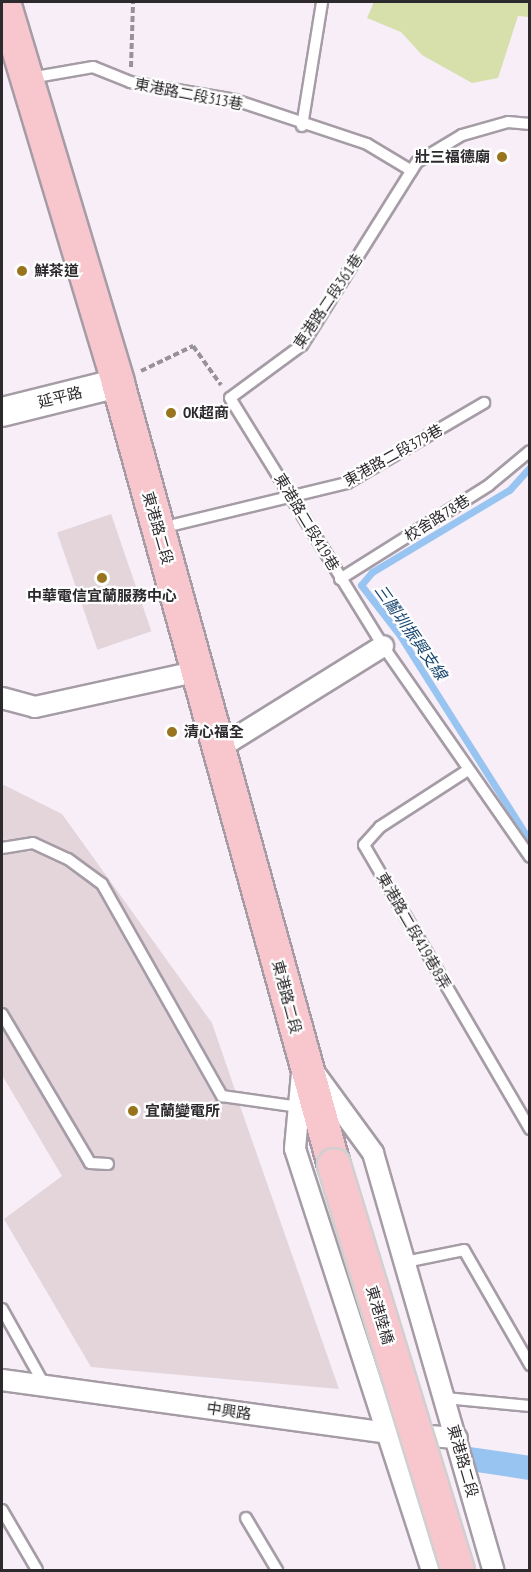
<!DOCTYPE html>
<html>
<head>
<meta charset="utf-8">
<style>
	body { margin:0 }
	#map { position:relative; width:531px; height:1572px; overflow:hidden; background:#f7eef8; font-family:"PT Sans Narrow","Noto Sans TC",sans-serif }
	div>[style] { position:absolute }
	.green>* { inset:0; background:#d7dfaa }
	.stream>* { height:7px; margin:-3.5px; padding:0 3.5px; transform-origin:3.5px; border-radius:3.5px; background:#98c4f1 }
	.canal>* { height:24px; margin:-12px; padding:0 12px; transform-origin:12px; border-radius:12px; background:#98c4f1 }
	.building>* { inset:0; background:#e3d5da; transform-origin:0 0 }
	.path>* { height:4px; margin-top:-2px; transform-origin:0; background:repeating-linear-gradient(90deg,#979198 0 6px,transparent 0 9px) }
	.roads { filter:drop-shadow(2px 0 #a59ca6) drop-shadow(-2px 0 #a59ca6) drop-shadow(0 2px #a59ca6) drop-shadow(0 -2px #a59ca6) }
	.lane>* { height:10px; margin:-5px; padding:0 5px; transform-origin:5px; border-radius:5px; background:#fff }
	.street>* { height:20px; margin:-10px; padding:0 10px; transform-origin:10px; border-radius:10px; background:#fff }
	.secondary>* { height:28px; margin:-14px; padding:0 14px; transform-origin:14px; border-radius:14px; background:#fff }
	.primary>* { height:32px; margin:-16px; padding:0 16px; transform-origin:16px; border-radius:16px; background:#f8c6cd }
	.bridges { filter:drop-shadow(2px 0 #d1d0d1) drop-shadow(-2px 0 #d1d0d1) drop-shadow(0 2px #d1d0d1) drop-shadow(0 -2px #d1d0d1) }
	.primary-bridge>* { height:32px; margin:-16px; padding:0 16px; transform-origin:16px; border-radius:16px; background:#f8c6cd }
	.dots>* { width:16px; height:16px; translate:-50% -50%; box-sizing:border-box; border:3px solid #fefefe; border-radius:50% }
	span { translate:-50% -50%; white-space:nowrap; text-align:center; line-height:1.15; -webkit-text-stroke:4.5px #fefefe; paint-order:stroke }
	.street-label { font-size:15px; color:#2d2a2d }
	.poi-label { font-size:15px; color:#2d2a2d; font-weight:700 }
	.right { translate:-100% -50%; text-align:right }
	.left { translate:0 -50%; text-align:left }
	.water-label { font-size:16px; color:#16456f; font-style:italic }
	.frame { position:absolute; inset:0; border:3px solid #2d2a2d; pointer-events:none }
</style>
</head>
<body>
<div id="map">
	<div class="green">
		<div style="clip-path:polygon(374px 2px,529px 2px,529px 17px,518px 16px,498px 78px,472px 83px,422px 55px,401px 32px,367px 18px)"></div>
	</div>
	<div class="stream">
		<div style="left:530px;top:467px;width:31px;rotate:132deg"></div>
		<div style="left:509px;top:490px;width:160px;rotate:149.1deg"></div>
		<div style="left:372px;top:572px;width:17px;rotate:130deg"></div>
		<div style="left:361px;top:585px;width:62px;rotate:52.2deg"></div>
		<div style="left:399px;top:634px;width:245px;rotate:57.7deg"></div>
	</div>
	<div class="canal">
		<div style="left:470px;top:1459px;width:61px;rotate:8.5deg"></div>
	</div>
	<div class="building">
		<div style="left:111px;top:514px;width:124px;height:57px;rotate:71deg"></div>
		<div style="clip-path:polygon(2px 784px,62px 814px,212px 1023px,235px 1090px,227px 1089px,107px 878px,72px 853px,36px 836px,2px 840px)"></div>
		<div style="clip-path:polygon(32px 851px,64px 866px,96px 889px,215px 1100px,240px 1106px,339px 1389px,91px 1367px,4px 1219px,62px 1176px,2px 1075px,2px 1028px,84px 1167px,108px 1171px,115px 1165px,112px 1157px,94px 1156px,8px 1010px,2px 1007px,2px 855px)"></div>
	</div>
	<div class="path">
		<div style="left:131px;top:67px;width:65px;rotate:-88.2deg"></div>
		<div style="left:141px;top:371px;width:58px;rotate:-25.7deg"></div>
		<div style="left:193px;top:346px;width:48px;rotate:54.3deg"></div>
	</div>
	<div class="roads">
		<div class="lane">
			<div style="left:30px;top:78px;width:64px;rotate:-9.9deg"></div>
			<div style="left:93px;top:67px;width:40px;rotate:22deg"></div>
			<div style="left:130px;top:82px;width:107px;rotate:9.7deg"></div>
			<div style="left:235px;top:100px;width:139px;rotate:18.4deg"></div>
			<div style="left:367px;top:144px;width:52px;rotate:31deg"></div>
			<div style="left:530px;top:124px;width:22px;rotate:-175deg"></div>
			<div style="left:508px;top:122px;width:48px;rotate:164.2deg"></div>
			<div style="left:462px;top:135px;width:52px;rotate:149deg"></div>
			<div style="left:417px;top:162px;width:216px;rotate:122.1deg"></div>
			<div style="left:302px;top:345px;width:89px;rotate:143.6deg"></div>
			<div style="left:230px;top:398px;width:291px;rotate:58.3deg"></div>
			<div style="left:383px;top:646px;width:257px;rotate:55.1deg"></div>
			<div style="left:302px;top:126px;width:126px;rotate:-80.8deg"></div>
			<div style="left:161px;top:528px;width:191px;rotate:-13.6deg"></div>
			<div style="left:347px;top:483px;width:159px;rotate:-30.3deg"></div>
			<div style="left:340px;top:579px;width:176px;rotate:-32.2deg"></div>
			<div style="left:489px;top:485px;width:53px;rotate:-39.7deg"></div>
			<div style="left:468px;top:770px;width:105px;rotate:147.1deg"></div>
			<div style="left:380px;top:827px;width:24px;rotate:132deg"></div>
			<div style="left:364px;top:845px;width:329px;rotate:59.7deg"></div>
			<div style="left:2px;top:848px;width:31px;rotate:-9deg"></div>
			<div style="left:33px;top:843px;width:38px;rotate:25deg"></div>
			<div style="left:68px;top:859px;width:42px;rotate:36.3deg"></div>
			<div style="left:102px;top:884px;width:244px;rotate:60.5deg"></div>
			<div style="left:222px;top:1096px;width:78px;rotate:8.1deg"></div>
			<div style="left:2px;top:1014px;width:173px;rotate:59.4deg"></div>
			<div style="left:90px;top:1163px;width:18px;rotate:3deg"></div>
			<div style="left:405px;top:1262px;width:60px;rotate:-11.5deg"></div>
			<div style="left:464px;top:1250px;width:133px;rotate:60.1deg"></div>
			<div style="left:2px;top:1309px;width:88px;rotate:60.8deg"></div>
			<div style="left:445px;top:1398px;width:85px;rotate:5.4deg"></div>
			<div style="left:2px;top:1510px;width:69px;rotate:59.7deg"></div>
			<div style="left:246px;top:1518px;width:61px;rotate:59.2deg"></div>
		</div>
		<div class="street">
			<div style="left:2px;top:698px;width:34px;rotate:15deg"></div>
			<div style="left:35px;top:707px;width:168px;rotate:-12.4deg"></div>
			<div style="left:221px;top:747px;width:191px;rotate:-31.9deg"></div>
			<div style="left:302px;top:1073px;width:76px;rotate:95.3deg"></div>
			<div style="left:295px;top:1149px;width:443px;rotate:72deg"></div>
			<div style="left:316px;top:1075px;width:97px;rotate:53.8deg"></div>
			<div style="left:373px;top:1153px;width:434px;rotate:73.9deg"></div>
			<div style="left:2px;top:1380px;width:389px;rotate:7.8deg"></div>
			<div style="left:387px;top:1433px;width:70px;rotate:4.1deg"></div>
		</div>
		<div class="secondary">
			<div style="left:2px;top:412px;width:120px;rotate:-14deg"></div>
		</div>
		<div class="primary">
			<div style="left:4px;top:2px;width:398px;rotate:73.3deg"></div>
			<div style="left:118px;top:383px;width:811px;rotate:74.56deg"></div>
		</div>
	</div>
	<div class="bridges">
		<div class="primary-bridge">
			<div style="left:334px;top:1165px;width:424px;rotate:73deg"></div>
		</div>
	</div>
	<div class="dots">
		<div style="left:502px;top:157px;background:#98741e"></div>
		<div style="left:22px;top:271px;background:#98741e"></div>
		<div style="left:171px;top:413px;background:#98741e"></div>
		<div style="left:102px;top:578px;background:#98741e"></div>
		<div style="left:172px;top:732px;background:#98741e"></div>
		<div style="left:133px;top:1111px;background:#98741e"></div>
	</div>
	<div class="street-label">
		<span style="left:189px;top:94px;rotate:11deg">東港路二段313巷</span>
		<span style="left:328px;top:301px;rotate:-56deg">東港路二段361巷</span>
		<span style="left:60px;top:397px;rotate:-14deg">延平路</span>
		<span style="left:393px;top:455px;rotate:-29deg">東港路二段379巷</span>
		<span style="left:437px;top:518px;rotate:-32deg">校舍路78巷</span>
		<span style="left:307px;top:522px;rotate:59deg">東港路二段419巷</span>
		<span style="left:158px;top:528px;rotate:74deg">東港路二段</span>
		<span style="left:414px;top:931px;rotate:60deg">東港路二段419巷8弄</span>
		<span style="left:287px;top:997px;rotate:75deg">東港路二段</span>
		<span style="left:380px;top:1315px;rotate:73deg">東港陸橋</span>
		<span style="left:229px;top:1411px;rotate:8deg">中興路</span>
		<span style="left:463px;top:1461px;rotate:74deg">東港路二段</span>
	</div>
	<div class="poi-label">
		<span class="right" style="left:490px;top:157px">壯三福德廟</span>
		<span class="left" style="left:34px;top:271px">鮮茶道</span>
		<span class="left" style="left:183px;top:413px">OK超商</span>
		<span style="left:102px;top:596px">中華電信宜蘭服務中心</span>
		<span class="left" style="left:184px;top:732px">清心福全</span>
		<span class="left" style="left:145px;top:1111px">宜蘭變電所</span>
	</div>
	<div class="water-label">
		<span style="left:411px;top:632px;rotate:55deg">三鬮圳振興支線</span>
	</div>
	<div class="frame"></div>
</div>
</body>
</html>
